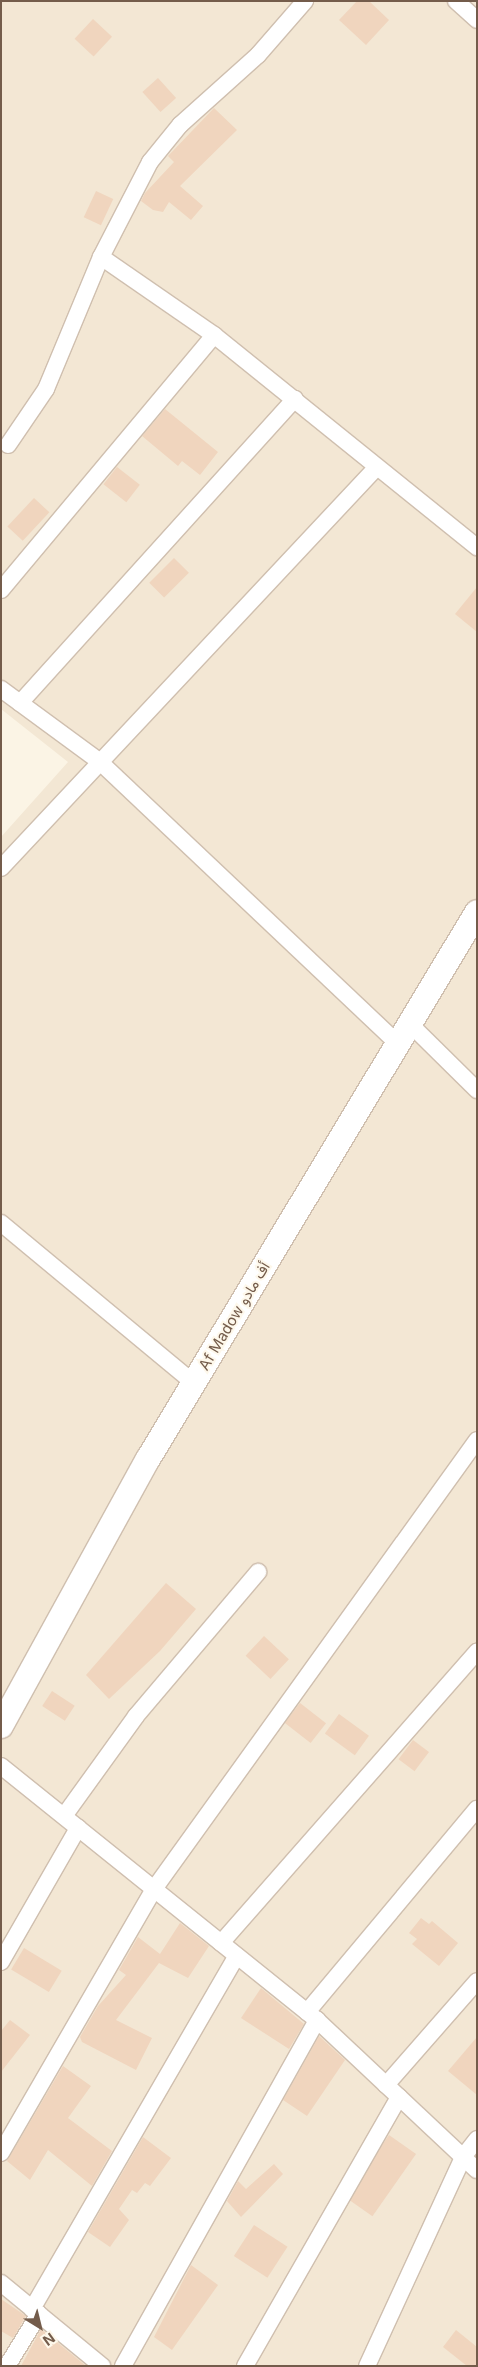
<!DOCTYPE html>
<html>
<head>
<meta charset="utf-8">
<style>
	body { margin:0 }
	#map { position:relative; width:478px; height:2367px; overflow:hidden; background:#fbf4e5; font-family:Inter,Vazirmatn,sans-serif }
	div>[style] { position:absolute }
	.residential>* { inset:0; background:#f3e7d4 }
	.building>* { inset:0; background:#f0d5be; transform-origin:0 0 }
	.roads { filter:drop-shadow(1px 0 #cfbfaf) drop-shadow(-1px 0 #cfbfaf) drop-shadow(0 1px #cfbfaf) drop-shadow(0 -1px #cfbfaf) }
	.street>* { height:16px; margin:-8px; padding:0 8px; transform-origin:8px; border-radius:8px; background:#fff }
	.secondary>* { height:24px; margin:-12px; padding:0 12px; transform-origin:12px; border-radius:12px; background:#fff }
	span { translate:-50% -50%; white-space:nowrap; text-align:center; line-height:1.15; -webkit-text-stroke:4px #fef8eb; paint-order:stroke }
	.street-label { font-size:15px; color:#745c4b }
	.frame { position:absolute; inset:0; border:2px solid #745c4b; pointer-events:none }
	.north { position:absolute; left:15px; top:2302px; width:50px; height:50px; -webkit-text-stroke:4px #fef8eb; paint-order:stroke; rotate:144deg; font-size:14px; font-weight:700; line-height:20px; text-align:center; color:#745c4b }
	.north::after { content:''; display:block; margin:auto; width:18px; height:22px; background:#745c4b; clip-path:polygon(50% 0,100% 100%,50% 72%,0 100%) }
</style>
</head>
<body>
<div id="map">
	<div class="residential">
		<div style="clip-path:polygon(1px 1px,477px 1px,477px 2366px,1px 2366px,1px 837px,68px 762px,1px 709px)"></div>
	</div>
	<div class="building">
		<div style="clip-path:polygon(357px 1px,369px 1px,389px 20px,366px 45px,339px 20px)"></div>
		<div style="left:93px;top:19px;width:26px;height:27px;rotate:43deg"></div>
		<div style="left:158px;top:78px;width:27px;height:21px;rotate:48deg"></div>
		<div style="clip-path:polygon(214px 108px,237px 130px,180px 186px,203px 206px,191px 220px,169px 202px,163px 212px,153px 210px,141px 201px,145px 193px,174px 162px,168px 156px)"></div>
		<div style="left:96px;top:191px;width:19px;height:29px;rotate:25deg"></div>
		<div style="clip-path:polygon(165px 409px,218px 452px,200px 475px,182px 461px,178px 466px,142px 436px)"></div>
		<div style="left:117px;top:467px;width:29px;height:22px;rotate:38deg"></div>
		<div style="left:34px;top:498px;width:21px;height:39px;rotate:43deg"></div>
		<div style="left:174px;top:558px;width:21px;height:35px;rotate:45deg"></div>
		<div style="clip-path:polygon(477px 587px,477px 632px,455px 614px)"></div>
		<div style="clip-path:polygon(166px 1583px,196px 1609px,160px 1651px,109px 1699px,86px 1675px)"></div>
		<div style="left:264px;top:1636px;width:34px;height:27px;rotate:43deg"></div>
		<div style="left:52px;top:1691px;width:27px;height:18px;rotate:33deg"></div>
		<div style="left:300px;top:1703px;width:33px;height:25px;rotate:38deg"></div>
		<div style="left:339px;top:1714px;width:37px;height:24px;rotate:36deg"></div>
		<div style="left:413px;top:1740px;width:20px;height:24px;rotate:37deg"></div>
		<div style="clip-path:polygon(421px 1918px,429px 1924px,432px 1921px,458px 1943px,439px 1966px,412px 1944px,417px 1939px,409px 1933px)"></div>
		<div style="clip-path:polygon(180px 1923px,209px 1946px,188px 1978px,159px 1963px,116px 2020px,152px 2038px,136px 2070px,82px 2042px,80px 2037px,98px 2006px,126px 1975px,119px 1970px,138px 1937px,160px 1954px)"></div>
		<div style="left:24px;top:1948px;width:44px;height:25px;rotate:31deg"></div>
		<div style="clip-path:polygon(261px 1988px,304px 2024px,289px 2049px,241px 2018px)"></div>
		<div style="clip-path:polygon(10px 2020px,30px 2035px,1px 2072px,1px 2031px)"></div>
		<div style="clip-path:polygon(319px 2036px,345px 2060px,307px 2116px,283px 2100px)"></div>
		<div style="clip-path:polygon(477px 2037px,477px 2095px,448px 2071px)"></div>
		<div style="clip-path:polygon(63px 2066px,91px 2086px,68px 2118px,112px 2151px,92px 2186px,48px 2150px,30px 2180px,7px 2161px)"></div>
		<div style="left:389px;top:2135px;width:33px;height:76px;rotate:35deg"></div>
		<div style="clip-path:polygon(143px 2137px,171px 2158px,150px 2186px,145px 2183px,137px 2193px,132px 2190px,119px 2209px,129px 2220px,110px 2247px,88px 2232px)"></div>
		<div style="clip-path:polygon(274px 2164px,283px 2174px,241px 2217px,227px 2201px,238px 2181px,246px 2189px)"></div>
		<div style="left:254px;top:2225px;width:40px;height:37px;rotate:33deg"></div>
		<div style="clip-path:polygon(191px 2265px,218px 2285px,172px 2350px,154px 2337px)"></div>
		<div style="clip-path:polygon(1px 2299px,26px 2316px,13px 2338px,1px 2331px)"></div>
		<div style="clip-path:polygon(41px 2329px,86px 2366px,21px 2366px)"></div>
		<div style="clip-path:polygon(456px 2330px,477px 2347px,477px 2366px,467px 2366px,443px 2347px)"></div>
	</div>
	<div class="roads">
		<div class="street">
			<div style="left:456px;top:1px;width:28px;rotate:42deg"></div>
			<div style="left:101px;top:257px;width:137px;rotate:34.6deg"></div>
			<div style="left:214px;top:335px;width:338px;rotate:38.9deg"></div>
			<div style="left:8px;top:445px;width:68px;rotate:-55.8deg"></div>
			<div style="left:46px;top:389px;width:143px;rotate:-67.4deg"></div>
			<div style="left:101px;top:257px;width:107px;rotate:-62.7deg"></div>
			<div style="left:150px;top:162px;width:48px;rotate:-51deg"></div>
			<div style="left:180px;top:125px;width:105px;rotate:-41.9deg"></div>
			<div style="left:258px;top:55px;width:72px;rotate:-49deg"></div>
			<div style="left:1px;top:590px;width:332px;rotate:-50.1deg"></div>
			<div style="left:1px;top:689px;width:122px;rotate:36.3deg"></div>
			<div style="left:99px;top:761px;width:412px;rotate:43.4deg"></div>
			<div style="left:20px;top:703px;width:410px;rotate:-47.9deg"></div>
			<div style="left:1px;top:868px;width:548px;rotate:-46.85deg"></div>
			<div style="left:410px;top:1024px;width:94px;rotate:44.6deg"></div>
			<div style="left:1px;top:1223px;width:251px;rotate:39.7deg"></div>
			<div style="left:1px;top:1766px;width:405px;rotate:38.8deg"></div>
			<div style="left:317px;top:2020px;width:219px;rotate:43.2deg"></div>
			<div style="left:64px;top:1816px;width:123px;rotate:-54.2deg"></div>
			<div style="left:136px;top:1716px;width:189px;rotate:-49.7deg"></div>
			<div style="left:221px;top:1943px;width:388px;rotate:-48.7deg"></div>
			<div style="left:1px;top:1962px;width:155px;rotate:-60.1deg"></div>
			<div style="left:307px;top:2012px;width:265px;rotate:-50.1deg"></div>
			<div style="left:386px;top:2085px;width:138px;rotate:-48.8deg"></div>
			<div style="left:1px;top:2153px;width:305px;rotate:-59.9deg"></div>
			<div style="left:154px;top:1889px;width:553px;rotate:-54.27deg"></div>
			<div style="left:1px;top:2283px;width:131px;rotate:39.4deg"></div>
			<div style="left:32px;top:2309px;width:408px;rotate:-59.9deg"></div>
			<div style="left:7px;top:2366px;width:61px;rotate:-58.4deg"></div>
			<div style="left:123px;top:2366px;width:397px;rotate:-60.7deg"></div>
			<div style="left:245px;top:2366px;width:310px;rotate:-60.2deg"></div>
			<div style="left:367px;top:2366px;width:230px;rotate:-65.3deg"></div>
			<div style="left:463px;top:2157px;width:23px;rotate:-52deg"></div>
		</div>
		<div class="secondary">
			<div style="left:1px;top:1726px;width:305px;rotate:-61.2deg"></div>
			<div style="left:148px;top:1459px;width:638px;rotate:-58.97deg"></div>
		</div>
	</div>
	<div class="street-label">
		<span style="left:234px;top:1316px;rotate:-59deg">Af Madow أف مادو</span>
	</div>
	<div class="frame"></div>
	<div class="north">N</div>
</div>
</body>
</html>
